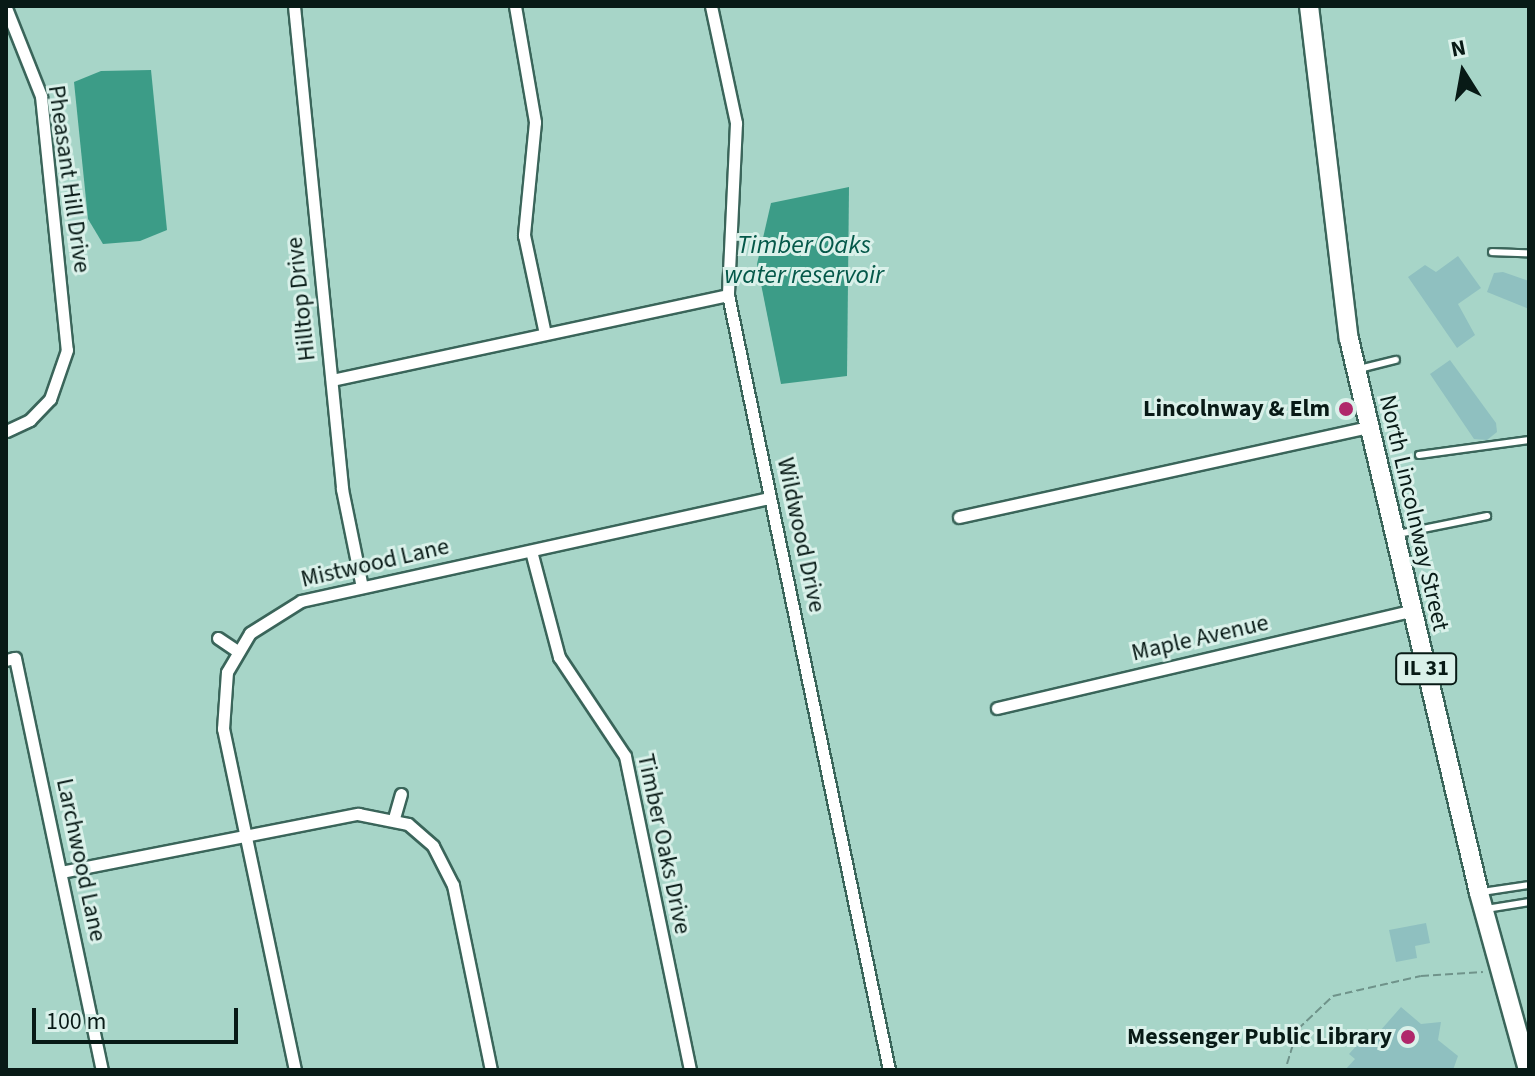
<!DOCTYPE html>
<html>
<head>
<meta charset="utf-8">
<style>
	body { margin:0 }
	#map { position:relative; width:1535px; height:1076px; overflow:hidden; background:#a7d5c8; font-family:"Source Sans 3",sans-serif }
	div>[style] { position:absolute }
	.water>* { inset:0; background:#3c9c87 }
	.building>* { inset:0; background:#8fc0c0 }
	.path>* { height:2px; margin-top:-1px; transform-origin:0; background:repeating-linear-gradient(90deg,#6f938a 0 8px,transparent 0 12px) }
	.roads { filter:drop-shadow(2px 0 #3a655a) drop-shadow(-2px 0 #3a655a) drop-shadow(0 2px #3a655a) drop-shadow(0 -2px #3a655a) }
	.lane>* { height:6px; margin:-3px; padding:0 3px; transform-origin:3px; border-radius:3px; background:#fff }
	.street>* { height:11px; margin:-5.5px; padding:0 5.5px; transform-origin:5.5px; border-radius:5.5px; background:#fff }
	.primary>* { height:18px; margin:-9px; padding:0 9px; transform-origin:9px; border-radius:9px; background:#fff }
	.dots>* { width:22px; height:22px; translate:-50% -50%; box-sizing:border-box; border:4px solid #daf1ea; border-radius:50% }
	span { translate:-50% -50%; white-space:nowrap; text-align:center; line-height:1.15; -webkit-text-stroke:6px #daf1ea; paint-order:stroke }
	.shield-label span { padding:2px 6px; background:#daf1ea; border:2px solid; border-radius:6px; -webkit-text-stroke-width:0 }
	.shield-label { font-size:22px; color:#081a16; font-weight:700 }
	.street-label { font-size:24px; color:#081a16 }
	.poi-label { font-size:24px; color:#081a16; font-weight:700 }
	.right { translate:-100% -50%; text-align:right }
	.water-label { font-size:26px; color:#045849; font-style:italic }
	.frame { position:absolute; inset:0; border:8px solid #081a16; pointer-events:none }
	.north { position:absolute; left:1423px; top:32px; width:80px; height:80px; -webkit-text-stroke:6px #daf1ea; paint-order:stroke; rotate:349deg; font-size:22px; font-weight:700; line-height:32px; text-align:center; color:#081a16 }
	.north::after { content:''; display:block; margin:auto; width:28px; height:36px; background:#081a16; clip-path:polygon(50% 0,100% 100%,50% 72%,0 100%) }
	.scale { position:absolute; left:32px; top:1008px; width:206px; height:36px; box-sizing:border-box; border:4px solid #081a16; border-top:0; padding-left:10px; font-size:24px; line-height:28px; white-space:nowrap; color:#081a16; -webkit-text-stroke:6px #daf1ea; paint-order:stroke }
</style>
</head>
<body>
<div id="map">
	<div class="water">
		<div style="clip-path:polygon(151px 70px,167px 230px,140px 241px,103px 244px,88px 219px,74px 82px,101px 71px)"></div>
		<div style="clip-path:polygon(849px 187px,847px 376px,781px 384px,757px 264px,771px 203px)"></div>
	</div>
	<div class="building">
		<div style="clip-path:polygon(1458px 256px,1481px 288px,1458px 304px,1475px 335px,1457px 348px,1408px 277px,1425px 265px,1436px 272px)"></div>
		<div style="clip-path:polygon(1503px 272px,1529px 281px,1529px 309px,1487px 292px,1494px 273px)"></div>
		<div style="clip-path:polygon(1450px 360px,1496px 423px,1497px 432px,1487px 440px,1474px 439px,1430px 374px)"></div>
		<div style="clip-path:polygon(1426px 923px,1430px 943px,1415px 946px,1417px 958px,1396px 962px,1389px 930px)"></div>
		<div style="clip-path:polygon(1401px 1007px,1421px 1024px,1441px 1022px,1438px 1040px,1458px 1056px,1453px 1070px,1345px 1070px,1355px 1059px,1349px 1054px,1367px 1034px,1373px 1039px)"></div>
	</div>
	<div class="path">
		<div style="left:1287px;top:1064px;width:37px;rotate:-73deg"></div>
		<div style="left:1298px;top:1029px;width:48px;rotate:-43.3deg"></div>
		<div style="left:1333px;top:996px;width:90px;rotate:-12.8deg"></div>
		<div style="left:1421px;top:976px;width:62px;rotate:-3.7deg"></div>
	</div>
	<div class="roads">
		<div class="lane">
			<div style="left:1492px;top:252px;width:37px;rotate:2deg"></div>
			<div style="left:1359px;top:369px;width:38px;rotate:-14deg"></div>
			<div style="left:1419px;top:455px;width:111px;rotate:-7.8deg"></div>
			<div style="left:1398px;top:534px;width:91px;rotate:-11.4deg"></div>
			<div style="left:1482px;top:892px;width:48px;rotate:-8.5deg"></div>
			<div style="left:1486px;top:909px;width:44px;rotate:-9.2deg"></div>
		</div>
		<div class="street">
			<div style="left:294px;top:6px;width:485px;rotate:84.3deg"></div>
			<div style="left:342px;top:489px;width:100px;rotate:78.5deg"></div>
			<div style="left:515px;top:6px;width:118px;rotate:80.2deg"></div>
			<div style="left:535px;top:122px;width:114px;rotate:95.6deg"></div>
			<div style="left:524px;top:235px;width:101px;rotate:78deg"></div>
			<div style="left:711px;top:6px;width:120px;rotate:77.9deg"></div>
			<div style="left:736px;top:123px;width:172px;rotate:92.7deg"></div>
			<div style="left:728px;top:295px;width:792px;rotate:78.26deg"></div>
			<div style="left:6px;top:8px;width:95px;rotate:68.3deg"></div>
			<div style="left:41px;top:96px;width:255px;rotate:84.2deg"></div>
			<div style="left:67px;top:350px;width:52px;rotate:109.1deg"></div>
			<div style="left:50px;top:399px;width:29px;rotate:134deg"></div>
			<div style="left:30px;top:420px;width:26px;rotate:155deg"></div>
			<div style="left:332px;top:380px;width:405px;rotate:-12.1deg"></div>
			<div style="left:959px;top:517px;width:419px;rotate:-12.4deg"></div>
			<div style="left:531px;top:551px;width:110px;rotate:75.2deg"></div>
			<div style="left:559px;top:657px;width:119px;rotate:56.3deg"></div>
			<div style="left:625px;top:756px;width:321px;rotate:78.3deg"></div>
			<div style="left:218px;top:638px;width:23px;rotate:34deg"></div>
			<div style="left:6px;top:660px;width:9px;rotate:-13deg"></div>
			<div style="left:15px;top:658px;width:421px;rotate:78.1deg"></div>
			<div style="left:997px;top:708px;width:426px;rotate:-13.2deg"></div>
			<div style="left:394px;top:818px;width:25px;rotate:-74deg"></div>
			<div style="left:61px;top:872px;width:303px;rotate:-11.1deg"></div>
			<div style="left:358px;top:814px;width:51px;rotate:11.3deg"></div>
			<div style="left:408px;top:824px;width:33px;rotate:41deg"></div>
			<div style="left:433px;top:846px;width:44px;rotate:62.9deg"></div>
			<div style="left:453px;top:885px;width:189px;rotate:78.4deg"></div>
			<div style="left:295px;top:1070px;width:349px;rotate:-101.9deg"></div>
			<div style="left:223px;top:729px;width:57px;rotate:-86deg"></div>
			<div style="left:227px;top:672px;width:45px;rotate:-59.5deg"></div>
			<div style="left:250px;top:633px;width:60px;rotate:-32.1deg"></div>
			<div style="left:301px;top:601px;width:480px;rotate:-12.4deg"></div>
		</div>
		<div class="primary">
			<div style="left:1309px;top:6px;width:335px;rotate:83.2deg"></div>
			<div style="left:1349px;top:339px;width:569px;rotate:76.79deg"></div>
			<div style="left:1479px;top:893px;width:184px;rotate:74.5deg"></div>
		</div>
	</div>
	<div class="dots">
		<div style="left:1346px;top:409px;background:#b0286b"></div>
		<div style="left:1408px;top:1037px;background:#b0286b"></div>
	</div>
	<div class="shield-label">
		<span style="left:1426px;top:669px">IL 31</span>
	</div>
	<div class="street-label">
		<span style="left:69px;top:179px;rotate:82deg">Pheasant Hill Drive</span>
		<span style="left:301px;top:299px;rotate:-96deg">Hilltop Drive</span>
		<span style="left:1414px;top:513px;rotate:77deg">North Lincolnway Street</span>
		<span style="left:801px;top:535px;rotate:78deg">Wildwood Drive</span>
		<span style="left:375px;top:563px;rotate:-13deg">Mistwood Lane</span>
		<span style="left:1200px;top:638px;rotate:-13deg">Maple Avenue</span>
		<span style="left:664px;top:844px;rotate:78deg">Timber Oaks Drive</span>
		<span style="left:81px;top:860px;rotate:78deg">Larchwood Lane</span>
	</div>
	<div class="poi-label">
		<span class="right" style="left:1330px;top:409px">Lincolnway &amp; Elm</span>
		<span class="right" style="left:1392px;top:1037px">Messenger Public Library</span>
	</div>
	<div class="water-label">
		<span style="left:804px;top:260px">Timber Oaks<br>water reservoir</span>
	</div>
	<div class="frame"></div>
	<div class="north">N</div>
	<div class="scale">100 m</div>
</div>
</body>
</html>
